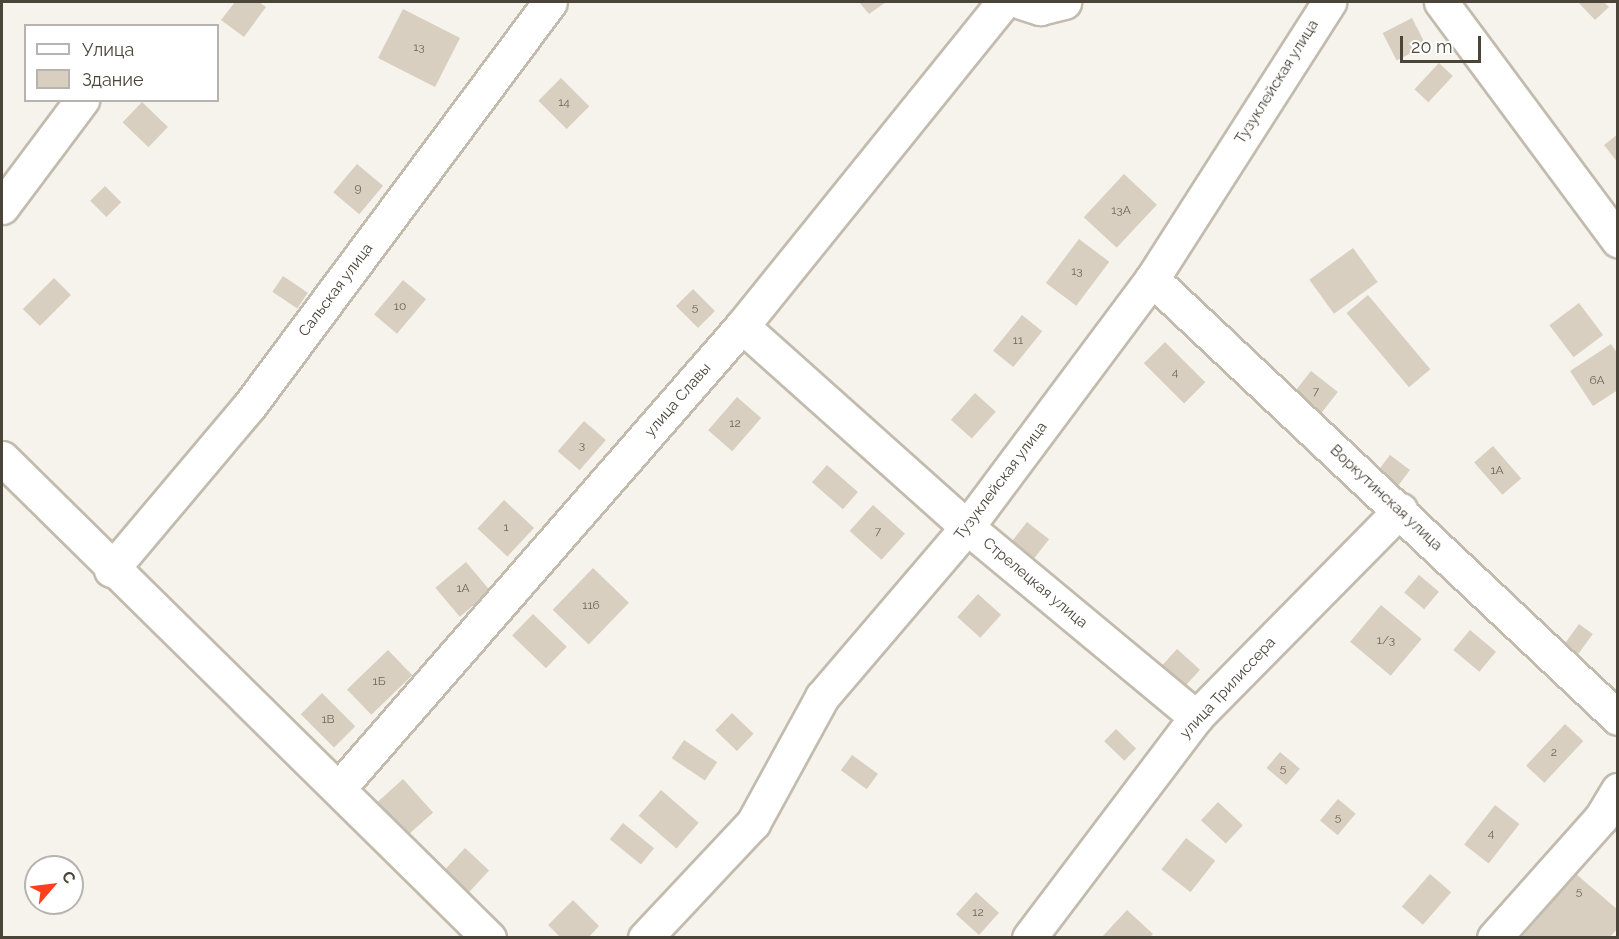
<!DOCTYPE html>
<html>
<head>
<meta charset="utf-8">
<style>
	body { margin:0 }
	#map { position:relative; width:1619px; height:939px; overflow:hidden; background:#f6f3ec; font-family:Raleway,sans-serif }
	div>[style] { position:absolute }
	.building>* { inset:0; background:#d8cfc1; transform-origin:0 0 }
	.roads { filter:drop-shadow(2px 0 #c2bbae) drop-shadow(-2px 0 #c2bbae) drop-shadow(0 2px #c2bbae) drop-shadow(0 -2px #c2bbae) }
	.minor>* { height:33px; margin:-16.5px; padding:0 16.5px; transform-origin:16.5px; border-radius:16.5px; background:#fff }
	span { translate:-50% -50%; white-space:nowrap; text-align:center; line-height:1.15; -webkit-text-stroke:6px #fff; paint-order:stroke }
	.number-label { font-size:12px; color:#6e675b }
	.number-label span { -webkit-text-stroke-width:0 }
	.street-label { font-size:15px; color:#4b4439 }
	.frame { position:absolute; inset:0; border:3px solid #4b4439; pointer-events:none }
	.legend { position:absolute; left:24px; top:24px; width:195px; height:78px; box-sizing:border-box; background:#fff; border:2px solid #b7b4b0; margin:0; padding:8px 10px; list-style:none; font-size:18px; color:#4b4439 }
	.legend li { display:flex; align-items:center; gap:12px; height:30px }
	.legend b { width:30px; border:2px solid #b7b4b0 }
	.north { position:absolute; left:24px; top:855px; width:60px; height:60px; box-sizing:border-box; background:#fff; border:2px solid #b7b4b0; border-radius:50%; rotate:62deg; font-size:16px; font-weight:700; line-height:24px; text-align:center; color:#4b4439 }
	.north::after { content:''; display:block; margin:auto; width:21px; height:27px; background:#fc3f1d; clip-path:polygon(50% 0,100% 100%,50% 72%,0 100%) }
	.scale { position:absolute; left:1400px; top:36px; width:81px; height:27px; box-sizing:border-box; border:3px solid #4b4439; border-top:0; padding-left:8px; font-size:18px; line-height:21px; white-space:nowrap; color:#4b4439; -webkit-text-stroke:4px #fff; paint-order:stroke }
</style>
</head>
<body>
<div id="map">
	<div class="building">
		<div style="clip-path:polygon(235px 2px,259px 2px,266px 7px,244px 37px,221px 20px)"></div>
		<div style="clip-path:polygon(859px 2px,886px 2px,869px 14px)"></div>
		<div style="clip-path:polygon(1578px 2px,1604px 2px,1609px 7px,1595px 20px)"></div>
		<div style="left:403px;top:9px;width:64px;height:55px;rotate:27deg"></div>
		<div style="left:1412px;top:18px;width:31px;height:33px;rotate:63deg"></div>
		<div style="left:1439px;top:63px;width:19px;height:36px;rotate:43deg"></div>
		<div style="left:561px;top:78px;width:40px;height:32px;rotate:45deg"></div>
		<div style="left:142px;top:102px;width:36px;height:28px;rotate:44deg"></div>
		<div style="clip-path:polygon(1618px 134px,1618px 163px,1604px 145px)"></div>
		<div style="left:357px;top:164px;width:34px;height:37px;rotate:40deg"></div>
		<div style="left:1124px;top:174px;width:45px;height:59px;rotate:43deg"></div>
		<div style="left:105px;top:186px;width:23px;height:21px;rotate:45deg"></div>
		<div style="left:1079px;top:239px;width:38px;height:55px;rotate:37deg"></div>
		<div style="left:1353px;top:248px;width:42px;height:54px;rotate:54deg"></div>
		<div style="left:283px;top:276px;width:30px;height:19px;rotate:34deg"></div>
		<div style="left:54px;top:278px;width:24px;height:44px;rotate:45deg"></div>
		<div style="left:403px;top:280px;width:30px;height:45px;rotate:40deg"></div>
		<div style="left:693px;top:289px;width:31px;height:24px;rotate:45deg"></div>
		<div style="left:1368px;top:295px;width:97px;height:28px;rotate:50deg"></div>
		<div style="left:1579px;top:303px;width:40px;height:37px;rotate:53deg"></div>
		<div style="left:1022px;top:315px;width:26px;height:46px;rotate:39deg"></div>
		<div style="left:1165px;top:342px;width:57px;height:30px;rotate:45deg"></div>
		<div style="clip-path:polygon(1611px 344px,1618px 354px,1618px 390px,1593px 406px,1570px 371px)"></div>
		<div style="left:1311px;top:371px;width:34px;height:27px;rotate:38deg"></div>
		<div style="left:975px;top:393px;width:28px;height:36px;rotate:42deg"></div>
		<div style="left:737px;top:397px;width:32px;height:44px;rotate:41deg"></div>
		<div style="left:584px;top:421px;width:29px;height:40px;rotate:41deg"></div>
		<div style="left:1493px;top:446px;width:43px;height:25px;rotate:49deg"></div>
		<div style="left:1390px;top:455px;width:25px;height:20px;rotate:37deg"></div>
		<div style="left:827px;top:465px;width:41px;height:23px;rotate:41deg"></div>
		<div style="left:504px;top:500px;width:41px;height:39px;rotate:43deg"></div>
		<div style="left:873px;top:505px;width:43px;height:35px;rotate:42deg"></div>
		<div style="left:1027px;top:522px;width:28px;height:26px;rotate:38deg"></div>
		<div style="left:466px;top:562px;width:38px;height:40px;rotate:50deg"></div>
		<div style="left:593px;top:568px;width:50px;height:58px;rotate:44deg"></div>
		<div style="left:1419px;top:575px;width:26px;height:23px;rotate:40deg"></div>
		<div style="left:978px;top:594px;width:31px;height:31px;rotate:42deg"></div>
		<div style="left:1381px;top:605px;width:53px;height:48px;rotate:40deg"></div>
		<div style="left:533px;top:614px;width:47px;height:30px;rotate:44deg"></div>
		<div style="left:1579px;top:624px;width:17px;height:24px;rotate:36deg"></div>
		<div style="left:1470px;top:630px;width:34px;height:26px;rotate:40deg"></div>
		<div style="left:1177px;top:649px;width:31px;height:27px;rotate:42deg"></div>
		<div style="left:388px;top:650px;width:35px;height:57px;rotate:46deg"></div>
		<div style="left:322px;top:693px;width:47px;height:30px;rotate:45deg"></div>
		<div style="left:732px;top:713px;width:30px;height:24px;rotate:44deg"></div>
		<div style="left:1565px;top:724px;width:25px;height:57px;rotate:43deg"></div>
		<div style="left:1116px;top:729px;width:28px;height:17px;rotate:44deg"></div>
		<div style="left:684px;top:740px;width:40px;height:22px;rotate:34deg"></div>
		<div style="left:1280px;top:752px;width:26px;height:21px;rotate:40deg"></div>
		<div style="left:852px;top:755px;width:32px;height:19px;rotate:36deg"></div>
		<div style="left:403px;top:779px;width:45px;height:35px;rotate:48deg"></div>
		<div style="left:661px;top:790px;width:50px;height:34px;rotate:41deg"></div>
		<div style="left:1338px;top:799px;width:23px;height:28px;rotate:40deg"></div>
		<div style="left:1218px;top:802px;width:34px;height:25px;rotate:43deg"></div>
		<div style="left:1495px;top:805px;width:31px;height:50px;rotate:38deg"></div>
		<div style="left:623px;top:823px;width:40px;height:21px;rotate:39deg"></div>
		<div style="left:1186px;top:838px;width:37px;height:40px;rotate:38deg"></div>
		<div style="left:465px;top:848px;width:33px;height:33px;rotate:43deg"></div>
		<div style="left:1430px;top:874px;width:28px;height:43px;rotate:41deg"></div>
		<div style="clip-path:polygon(1576px 874px,1618px 910px,1618px 928px,1609px 938px,1521px 938px)"></div>
		<div style="left:976px;top:892px;width:31px;height:30px;rotate:42deg"></div>
		<div style="clip-path:polygon(573px 900px,599px 926px,588px 938px,561px 938px,548px 925px)"></div>
		<div style="clip-path:polygon(1127px 910px,1153px 934px,1149px 938px,1101px 938px)"></div>
	</div>
	<div class="roads">
		<div class="minor">
			<div style="left:1021px;top:2px;width:20px;rotate:18deg"></div>
			<div style="left:1040px;top:8px;width:25px;rotate:-14deg"></div>
			<div style="left:1441px;top:2px;width:297px;rotate:53.4deg"></div>
			<div style="left:2px;top:207px;width:134px;rotate:-53.2deg"></div>
			<div style="left:1152px;top:279px;width:640px;rotate:43.29deg"></div>
			<div style="left:742px;top:326px;width:302px;rotate:41.8deg"></div>
			<div style="left:967px;top:527px;width:298px;rotate:39.7deg"></div>
			<div style="left:2px;top:458px;width:684px;rotate:44.59deg"></div>
			<div style="left:111px;top:570px;width:216px;rotate:-49.9deg"></div>
			<div style="left:250px;top:405px;width:502px;rotate:-53.34deg"></div>
			<div style="left:339px;top:788px;width:613px;rotate:-48.9deg"></div>
			<div style="left:742px;top:326px;width:416px;rotate:-51.1deg"></div>
			<div style="left:645px;top:938px;width:158px;rotate:-46.8deg"></div>
			<div style="left:753px;top:823px;width:144px;rotate:-61.3deg"></div>
			<div style="left:822px;top:697px;width:223px;rotate:-49.5deg"></div>
			<div style="left:967px;top:527px;width:309px;rotate:-53.3deg"></div>
			<div style="left:1152px;top:279px;width:329px;rotate:-57.4deg"></div>
			<div style="left:1029px;top:938px;width:277px;rotate:-52.9deg"></div>
			<div style="left:1196px;top:717px;width:291px;rotate:-45.4deg"></div>
			<div style="left:1494px;top:938px;width:161px;rotate:-48.3deg"></div>
			<div style="left:1601px;top:818px;width:33px;rotate:-59deg"></div>
		</div>
	</div>
	<div class="number-label">
		<span style="left:419px;top:48px">13</span>
		<span style="left:564px;top:103px">14</span>
		<span style="left:358px;top:189px">9</span>
		<span style="left:1121px;top:211px">13А</span>
		<span style="left:1077px;top:272px">13</span>
		<span style="left:400px;top:307px">10</span>
		<span style="left:695px;top:308px">5</span>
		<span style="left:1018px;top:341px">11</span>
		<span style="left:1175px;top:373px">4</span>
		<span style="left:1597px;top:381px">6А</span>
		<span style="left:1316px;top:392px">7</span>
		<span style="left:735px;top:424px">12</span>
		<span style="left:582px;top:446px">3</span>
		<span style="left:1497px;top:471px">1А</span>
		<span style="left:506px;top:528px">1</span>
		<span style="left:878px;top:532px">7</span>
		<span style="left:463px;top:589px">1А</span>
		<span style="left:591px;top:606px">116</span>
		<span style="left:1386px;top:641px">1/3</span>
		<span style="left:379px;top:682px">1Б</span>
		<span style="left:328px;top:720px">1В</span>
		<span style="left:1554px;top:753px">2</span>
		<span style="left:1283px;top:769px">5</span>
		<span style="left:1338px;top:818px">5</span>
		<span style="left:1491px;top:834px">4</span>
		<span style="left:1579px;top:892px">5</span>
		<span style="left:978px;top:913px">12</span>
	</div>
	<div class="street-label">
		<span style="left:1277px;top:82px;rotate:-58deg">Тузуклейская улица</span>
		<span style="left:336px;top:290px;rotate:-53deg">Сальская улица</span>
		<span style="left:678px;top:400px;rotate:-49deg">улица Славы</span>
		<span style="left:1001px;top:481px;rotate:-53deg">Тузуклейская улица</span>
		<span style="left:1386px;top:498px;rotate:43deg">Воркутинская улица</span>
		<span style="left:1035px;top:583px;rotate:40deg">Стрелецкая улица</span>
		<span style="left:1228px;top:688px;rotate:-47deg">улица Трилиссера</span>
	</div>
	<div class="frame"></div>
	<ul class="legend">
	<li><b style="height:8px;background:#fff"></b>Улица</li>
	<li><b style="height:16px;background:#d8cfc1"></b>Здание</li>
	</ul>
	<div class="north">С</div>
	<div class="scale">20 m</div>
</div>
</body>
</html>
